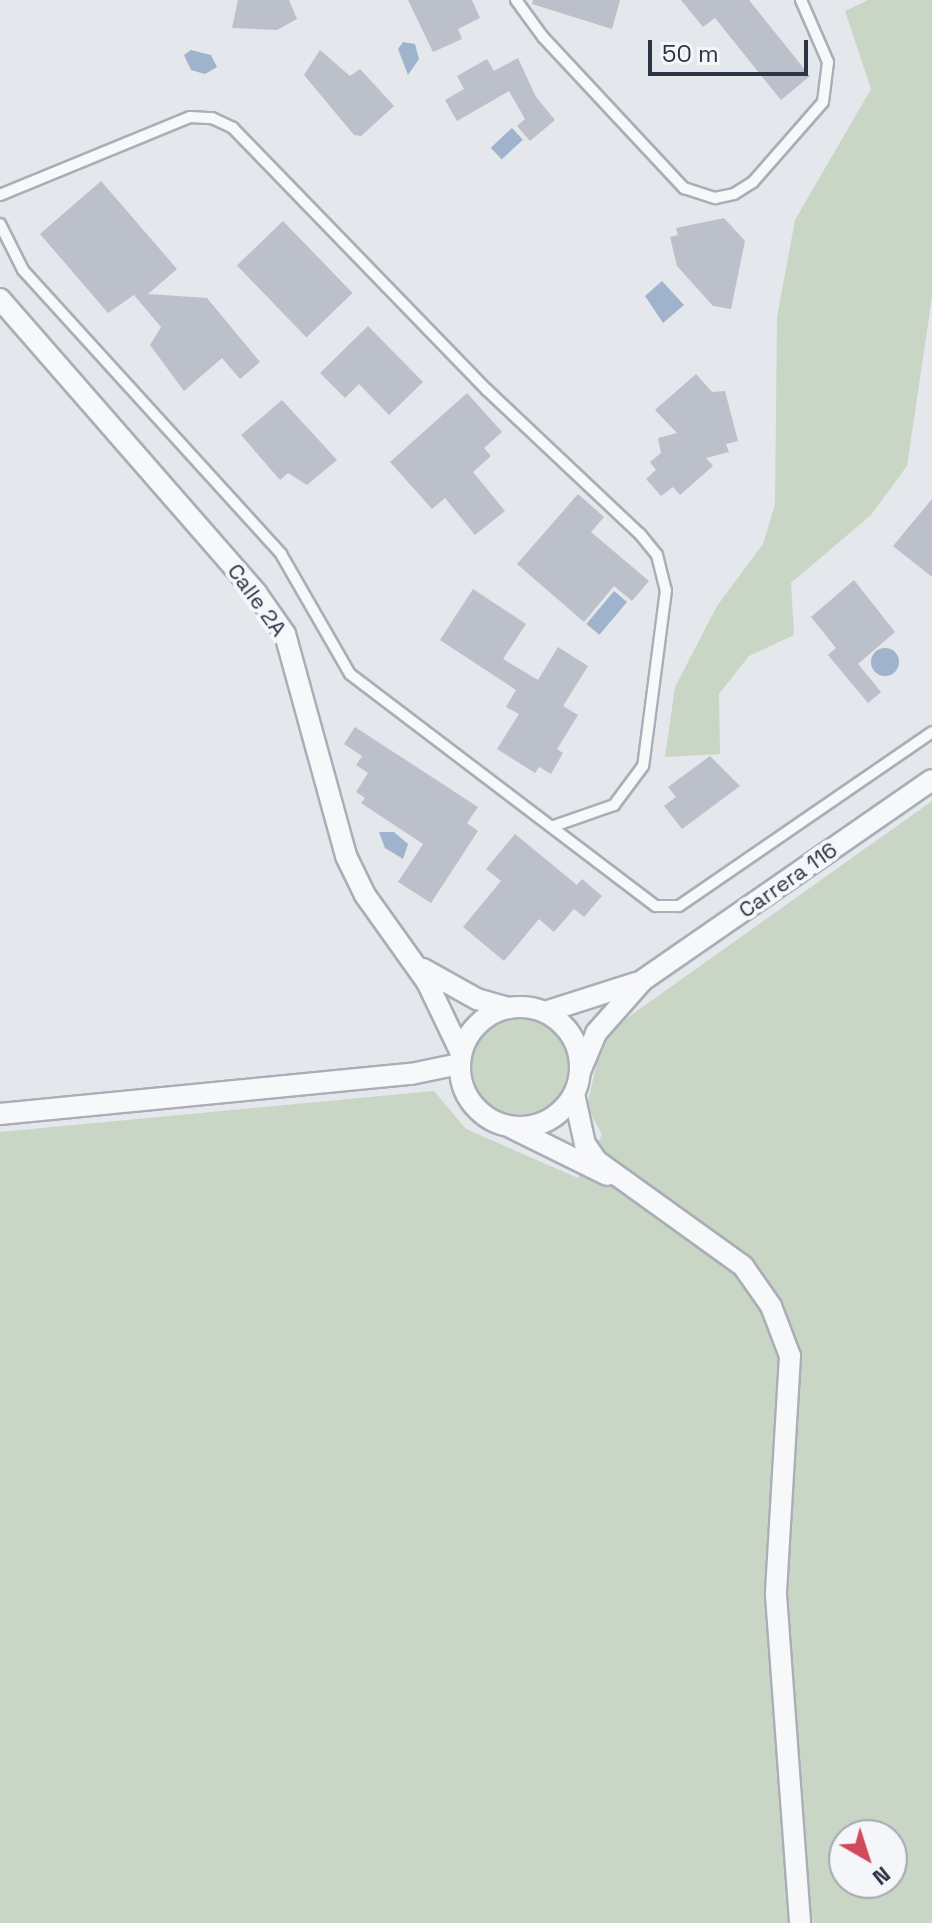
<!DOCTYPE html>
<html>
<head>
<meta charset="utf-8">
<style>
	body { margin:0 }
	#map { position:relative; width:932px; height:1923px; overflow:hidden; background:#e4e7ec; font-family:"Space Grotesk",sans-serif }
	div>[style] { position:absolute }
	.green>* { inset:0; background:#c9d6c5 }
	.round { border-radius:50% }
	.water>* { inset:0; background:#9fb4cc; transform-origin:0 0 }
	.building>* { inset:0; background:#bbc0ca; transform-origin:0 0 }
	.roads { filter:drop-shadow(2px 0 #a9aeb7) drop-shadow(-2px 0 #a9aeb7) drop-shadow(0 2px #a9aeb7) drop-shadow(0 -2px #a9aeb7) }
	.lane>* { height:10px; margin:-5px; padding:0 5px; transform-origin:5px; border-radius:5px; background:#f7f8fa }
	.street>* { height:20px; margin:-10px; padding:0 10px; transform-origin:10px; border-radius:10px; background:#f7f8fa }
	.street>.ring { margin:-10px; padding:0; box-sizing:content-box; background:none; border:20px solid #f7f8fa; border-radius:50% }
	span { translate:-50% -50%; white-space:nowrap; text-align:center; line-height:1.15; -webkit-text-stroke:8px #f4f6f9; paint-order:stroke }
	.street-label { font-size:22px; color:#2b3445 }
	.north { position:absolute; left:828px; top:1819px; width:80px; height:80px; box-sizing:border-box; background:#f4f6f9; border:2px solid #a4a8b1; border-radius:50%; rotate:141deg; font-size:22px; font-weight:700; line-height:32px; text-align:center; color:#2b3445 }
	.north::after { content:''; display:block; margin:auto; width:28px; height:36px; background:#d1495b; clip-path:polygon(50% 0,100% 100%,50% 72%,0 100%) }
	.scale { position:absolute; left:648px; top:40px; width:160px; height:36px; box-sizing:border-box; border:4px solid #2b3445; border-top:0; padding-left:10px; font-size:24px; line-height:28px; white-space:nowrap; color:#2b3445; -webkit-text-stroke:6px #f4f6f9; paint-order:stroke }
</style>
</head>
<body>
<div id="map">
	<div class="green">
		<div style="clip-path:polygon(868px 0,932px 0,932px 297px,907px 466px,871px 515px,791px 583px,794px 635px,749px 656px,719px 694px,720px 754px,665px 757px,675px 687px,717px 606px,763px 544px,775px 504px,777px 317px,795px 220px,871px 89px,845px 11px)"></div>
		<div style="clip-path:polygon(evenodd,932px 801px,932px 1923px,0 1923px,0 1132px,434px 1091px,466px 1129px,578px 1178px,602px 1135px,587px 1106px,596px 1066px,613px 1028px,932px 801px,844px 1835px,892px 1835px,892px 1883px,844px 1883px,844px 1835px)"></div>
		<div class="round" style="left:460px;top:1007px;width:120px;height:120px"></div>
	</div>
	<div class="water">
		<div style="clip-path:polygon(403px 42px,415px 44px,419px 59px,408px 75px,398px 49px)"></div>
		<div style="clip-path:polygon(191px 50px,211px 55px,217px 67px,205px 74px,191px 70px,184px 55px)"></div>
		<div style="left:512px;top:128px;width:16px;height:29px;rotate:47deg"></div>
		<div style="clip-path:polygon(662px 281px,684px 305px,663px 323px,645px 296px)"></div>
		<div style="left:614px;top:591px;width:17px;height:43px;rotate:40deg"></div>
		<div class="round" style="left:871px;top:648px;width:28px;height:28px"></div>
		<div style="clip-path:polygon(379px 832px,394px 832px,408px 844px,403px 859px,385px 848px)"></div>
	</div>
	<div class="building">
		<div style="clip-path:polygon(238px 0,289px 0,297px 19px,277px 30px,232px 28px)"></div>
		<div style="clip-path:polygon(408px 0,472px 0,480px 18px,458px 29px,462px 39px,433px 52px)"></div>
		<div style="clip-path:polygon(533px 0,620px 0,612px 29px,532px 4px)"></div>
		<div style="clip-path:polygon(681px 0,749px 0,810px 76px,781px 100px,715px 18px,703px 27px)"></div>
		<div style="clip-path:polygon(320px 50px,350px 76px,360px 69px,394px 106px,361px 136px,354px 135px,304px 75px)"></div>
		<div style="clip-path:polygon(518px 58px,536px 97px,555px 120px,530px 141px,517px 126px,525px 119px,509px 91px,457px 121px,445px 100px,464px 89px,457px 76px,487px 59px,494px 71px)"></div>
		<div style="clip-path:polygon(101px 181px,177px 269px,148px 294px,207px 298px,260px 362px,240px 379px,222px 358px,184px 391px,150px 345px,161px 327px,134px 295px,108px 313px,40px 234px)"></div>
		<div style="clip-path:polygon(724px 218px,745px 241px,731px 309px,713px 306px,677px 266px,670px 237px,678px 235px,676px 228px)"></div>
		<div style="left:283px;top:221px;width:100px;height:64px;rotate:46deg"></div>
		<div style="clip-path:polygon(368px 326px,423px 382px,389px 415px,359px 384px,345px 398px,320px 373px)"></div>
		<div style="clip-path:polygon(696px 374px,712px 392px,725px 391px,738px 441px,726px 444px,729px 452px,706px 458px,713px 466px,680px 495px,673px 487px,661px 496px,646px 479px,656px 470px,650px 462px,661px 453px,658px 438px,677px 433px,655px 410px)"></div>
		<div style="clip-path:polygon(467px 393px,502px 432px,484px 448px,491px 456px,473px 472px,505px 511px,475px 535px,445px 498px,432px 509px,390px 462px)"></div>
		<div style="clip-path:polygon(282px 400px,337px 460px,307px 485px,288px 473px,280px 480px,241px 435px)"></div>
		<div style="clip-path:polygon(578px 494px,604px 517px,591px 532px,649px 581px,632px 601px,614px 586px,584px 622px,517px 564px)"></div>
		<div style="clip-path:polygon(932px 499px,932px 577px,893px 546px)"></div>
		<div style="clip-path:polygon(854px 580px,895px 632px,858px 664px,881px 692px,868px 703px,828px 655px,836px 648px,811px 617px)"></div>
		<div style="clip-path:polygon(473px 589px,526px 624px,503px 659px,538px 680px,558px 647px,588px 666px,563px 706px,578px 715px,557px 749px,563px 753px,551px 774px,539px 767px,535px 773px,497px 749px,519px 714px,506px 707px,516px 690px,440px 640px)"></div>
		<div style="clip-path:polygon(355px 727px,478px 807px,467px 823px,478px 831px,431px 903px,398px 882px,423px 844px,361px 803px,365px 798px,356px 792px,368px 773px,356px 765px,362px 756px,344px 744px)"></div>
		<div style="clip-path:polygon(710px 756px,740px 786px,682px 829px,664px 806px,676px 797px,668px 787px)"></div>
		<div style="clip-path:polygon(515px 834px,577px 885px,582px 879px,602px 896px,584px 917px,574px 909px,554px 932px,539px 919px,504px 961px,463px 927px,501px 881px,486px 869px)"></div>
	</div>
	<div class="roads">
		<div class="lane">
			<div style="left:516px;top:0;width:46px;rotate:53.9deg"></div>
			<div style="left:543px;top:37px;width:207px;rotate:47deg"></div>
			<div style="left:684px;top:188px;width:33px;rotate:18deg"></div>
			<div style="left:715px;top:198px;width:19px;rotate:-12deg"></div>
			<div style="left:734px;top:194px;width:22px;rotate:-32deg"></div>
			<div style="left:753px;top:182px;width:106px;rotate:-48.8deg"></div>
			<div style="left:823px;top:102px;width:40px;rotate:-82.9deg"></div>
			<div style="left:828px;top:62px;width:68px;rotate:-113.5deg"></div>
			<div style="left:0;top:195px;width:205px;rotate:-22.3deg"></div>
			<div style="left:190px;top:117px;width:22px;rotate:3deg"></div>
			<div style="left:212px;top:118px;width:23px;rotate:25deg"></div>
			<div style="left:233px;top:128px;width:365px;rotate:45.9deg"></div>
			<div style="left:487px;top:390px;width:210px;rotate:43.3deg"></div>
			<div style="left:640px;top:534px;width:27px;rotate:51deg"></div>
			<div style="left:657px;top:555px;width:36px;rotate:76deg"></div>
			<div style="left:666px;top:590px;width:177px;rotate:97.4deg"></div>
			<div style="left:643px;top:766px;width:49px;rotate:126.6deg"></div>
			<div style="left:614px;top:805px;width:64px;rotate:160.7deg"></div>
			<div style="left:0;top:224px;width:51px;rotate:63.4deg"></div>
			<div style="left:23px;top:270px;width:384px;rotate:47.7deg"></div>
			<div style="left:281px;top:554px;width:138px;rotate:60.1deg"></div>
			<div style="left:350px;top:674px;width:384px;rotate:37.2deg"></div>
			<div style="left:656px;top:906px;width:23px"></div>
			<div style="left:679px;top:906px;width:307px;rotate:-34.5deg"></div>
		</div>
		<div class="street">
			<div style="left:0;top:299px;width:391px;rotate:48.9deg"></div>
			<div style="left:257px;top:594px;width:49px;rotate:55deg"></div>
			<div style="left:285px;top:634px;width:230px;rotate:74.6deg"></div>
			<div style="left:346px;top:856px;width:43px;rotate:64deg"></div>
			<div style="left:365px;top:895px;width:107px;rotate:54.5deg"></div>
			<div style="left:427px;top:982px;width:79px;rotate:64.4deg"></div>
			<div style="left:423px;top:969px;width:62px;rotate:29.1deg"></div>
			<div style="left:477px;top:999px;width:33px;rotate:16deg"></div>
			<div class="ring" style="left:460px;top:1007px;width:100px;height:100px"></div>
			<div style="left:545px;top:1012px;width:96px;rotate:-17.7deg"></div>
			<div style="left:581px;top:1069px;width:39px;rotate:-67deg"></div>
			<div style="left:596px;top:1033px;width:71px;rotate:-48.4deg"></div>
			<div style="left:643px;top:980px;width:351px;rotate:-34.7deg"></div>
			<div style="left:574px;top:1094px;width:51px;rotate:77.6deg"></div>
			<div style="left:585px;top:1144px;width:21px;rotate:55deg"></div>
			<div style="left:597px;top:1161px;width:180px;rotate:35.7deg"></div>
			<div style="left:743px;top:1266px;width:49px;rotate:55deg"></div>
			<div style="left:771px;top:1306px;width:53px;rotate:69.2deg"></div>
			<div style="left:790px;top:1356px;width:239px;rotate:93.4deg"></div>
			<div style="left:776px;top:1595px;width:329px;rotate:85.8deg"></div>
			<div style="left:0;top:1114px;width:413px;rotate:-5.6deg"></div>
			<div style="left:411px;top:1074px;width:49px;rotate:-11.8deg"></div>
			<div style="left:512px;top:1128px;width:106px;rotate:26.3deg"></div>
		</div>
	</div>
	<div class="street-label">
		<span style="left:257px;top:600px;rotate:54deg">Calle 2A</span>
		<span style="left:788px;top:880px;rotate:-35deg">Carrera 116</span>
	</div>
	<div class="north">N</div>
	<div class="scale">50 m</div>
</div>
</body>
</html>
